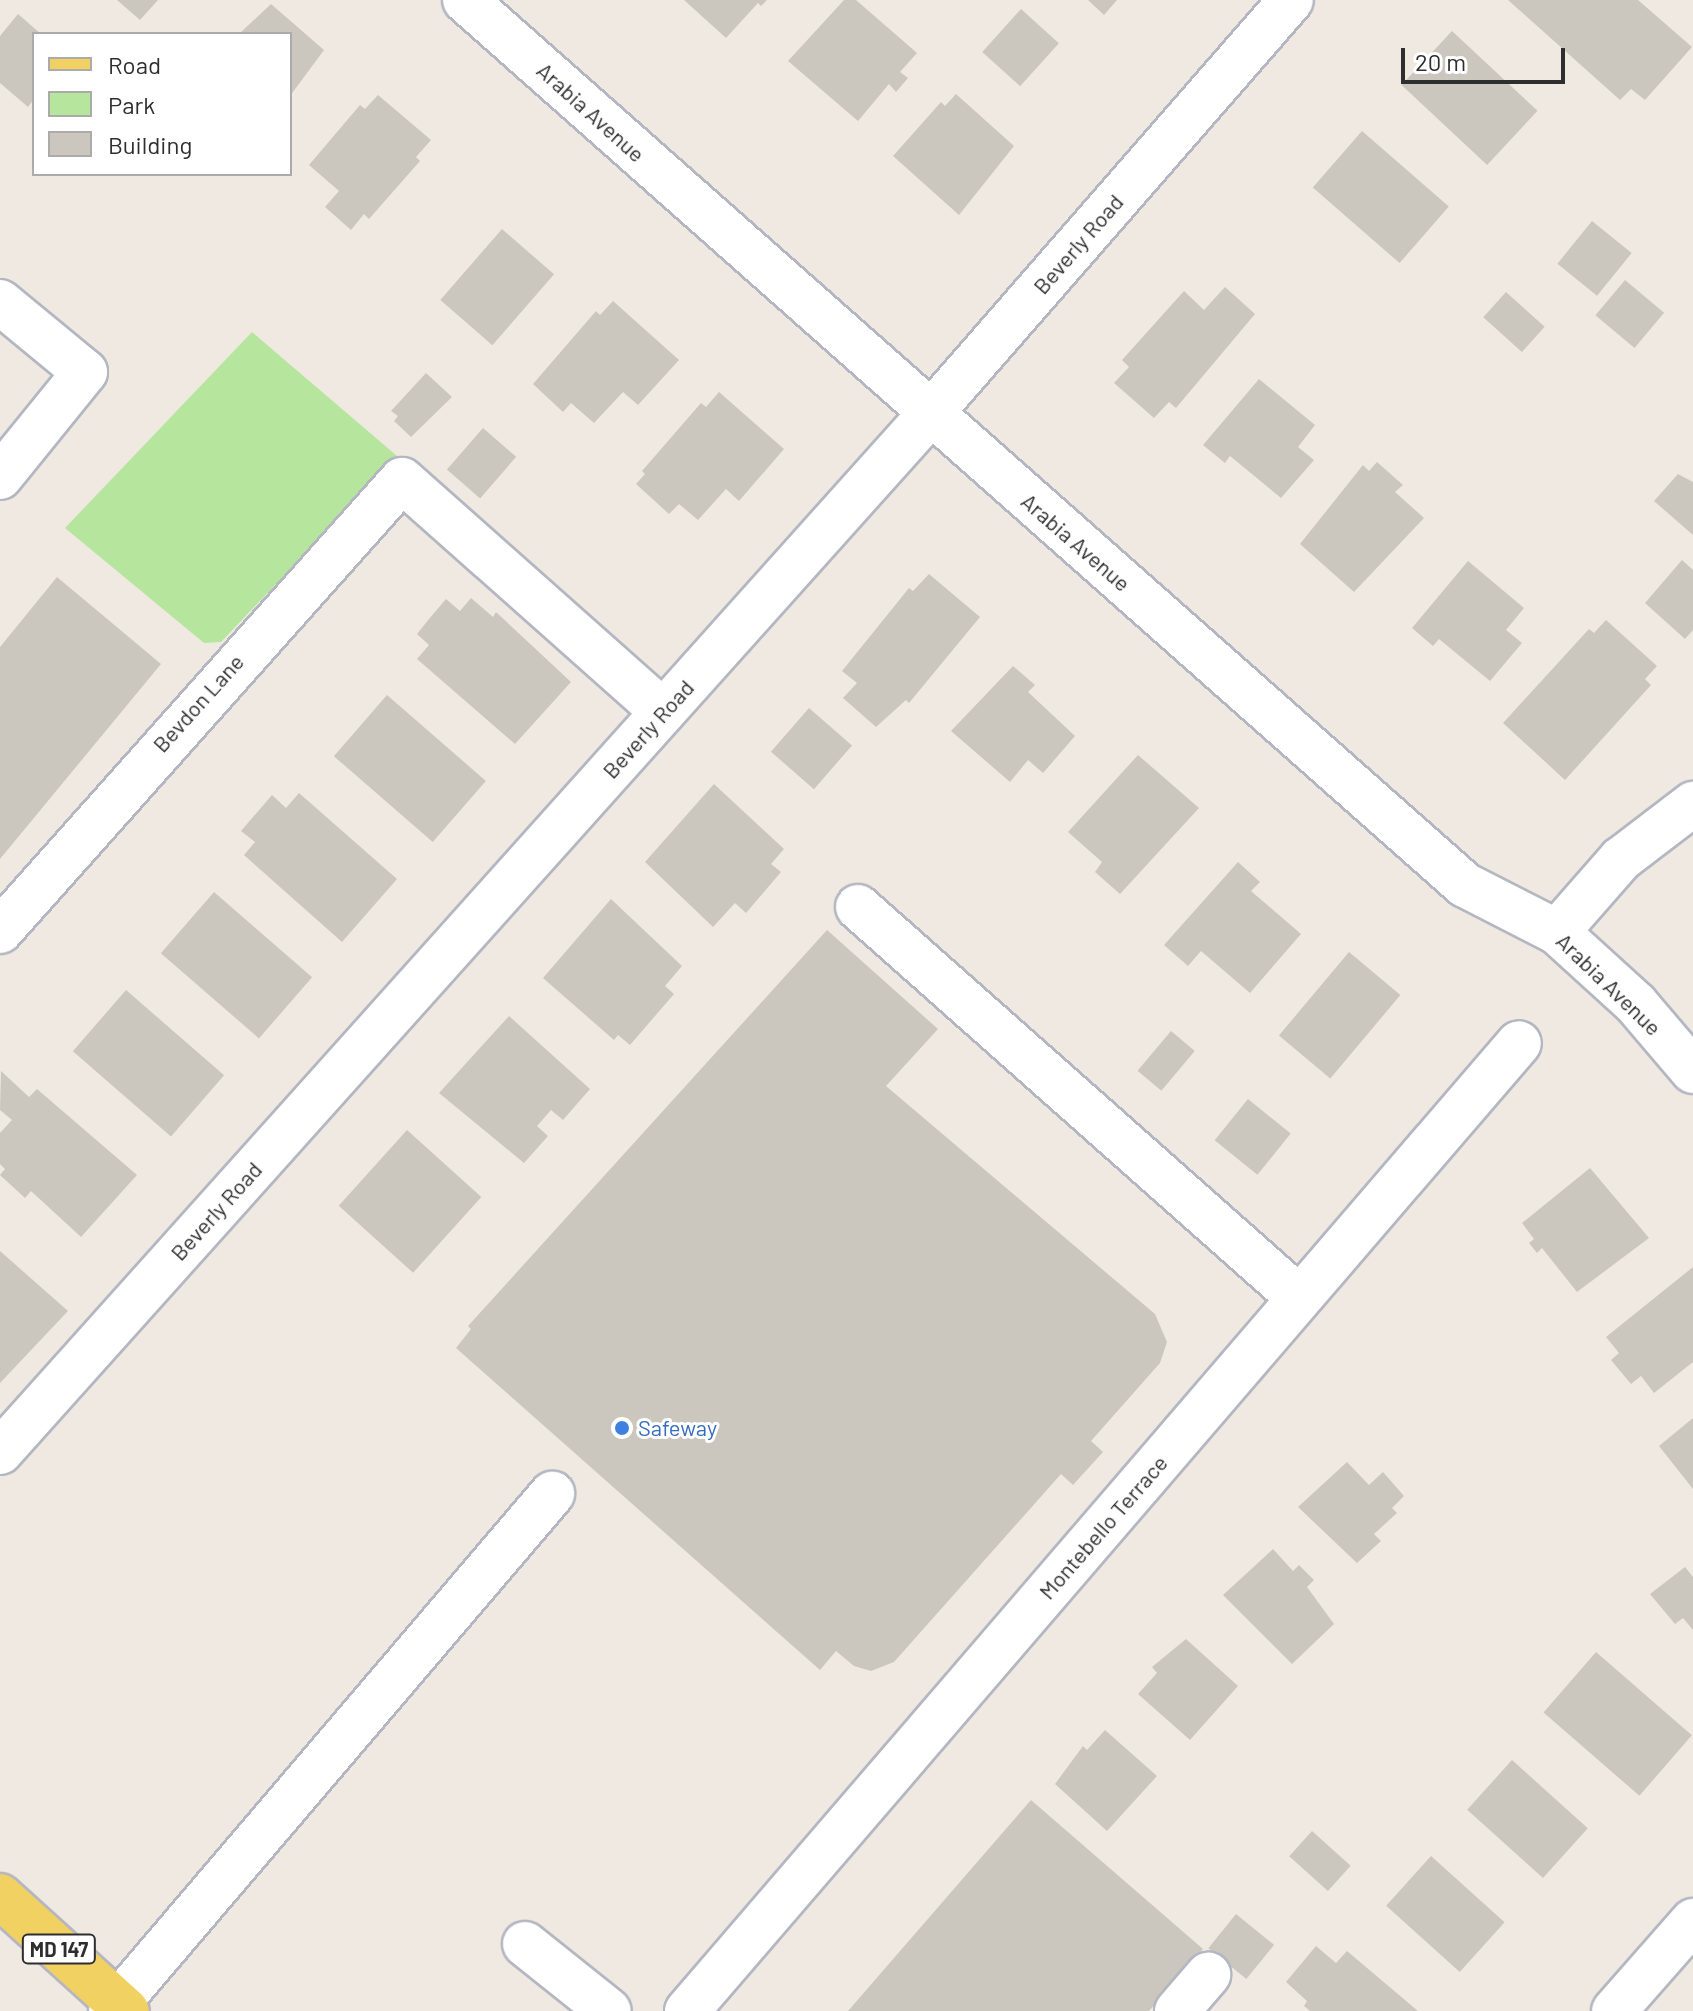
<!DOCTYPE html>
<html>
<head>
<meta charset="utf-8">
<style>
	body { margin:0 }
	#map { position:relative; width:1693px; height:2011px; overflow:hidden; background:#efe9e1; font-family:Barlow,sans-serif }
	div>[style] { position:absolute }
	.green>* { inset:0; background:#b6e59e }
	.building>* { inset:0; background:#cbc7bf; transform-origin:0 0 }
	.roads { filter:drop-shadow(2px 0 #b4b7c1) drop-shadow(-2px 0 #b4b7c1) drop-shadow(0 2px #b4b7c1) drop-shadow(0 -2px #b4b7c1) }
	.minor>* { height:44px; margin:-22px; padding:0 22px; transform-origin:22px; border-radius:22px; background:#fff }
	.major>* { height:44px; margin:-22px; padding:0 22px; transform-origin:22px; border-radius:22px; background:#f2d163 }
	.dots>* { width:22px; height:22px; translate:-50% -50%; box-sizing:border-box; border:4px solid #fff; border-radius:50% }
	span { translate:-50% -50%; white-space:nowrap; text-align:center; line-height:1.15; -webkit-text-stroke:6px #fff; paint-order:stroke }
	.shield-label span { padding:2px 6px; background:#fff; border:2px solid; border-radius:6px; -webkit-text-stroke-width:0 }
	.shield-label { font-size:20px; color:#2e2e2e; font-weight:700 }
	.street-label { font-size:22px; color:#2e2e2e }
	.shop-label { font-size:22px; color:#366cbe }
	.left { translate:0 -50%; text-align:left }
	.legend { position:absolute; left:32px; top:32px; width:260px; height:144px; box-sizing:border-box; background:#fff; border:2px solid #ababab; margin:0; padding:10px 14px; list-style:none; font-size:24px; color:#2e2e2e }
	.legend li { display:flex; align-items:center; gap:16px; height:40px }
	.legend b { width:40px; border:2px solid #ababab }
	.scale { position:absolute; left:1401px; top:48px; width:164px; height:36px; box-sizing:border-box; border:4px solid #2e2e2e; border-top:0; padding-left:10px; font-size:24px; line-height:28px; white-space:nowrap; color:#2e2e2e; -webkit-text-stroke:6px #fff; paint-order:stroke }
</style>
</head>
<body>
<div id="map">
	<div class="green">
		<div style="clip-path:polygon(252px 332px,397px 456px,221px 642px,204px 643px,65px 528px)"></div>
	</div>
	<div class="building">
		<div style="clip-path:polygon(117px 0,158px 0,140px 20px)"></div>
		<div style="clip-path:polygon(684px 0,767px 0,761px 6px,758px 3px,726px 38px)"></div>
		<div style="clip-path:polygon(844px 0,856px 0,917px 53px,900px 72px,908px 78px,896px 92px,889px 84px,858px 121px,788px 61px)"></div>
		<div style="clip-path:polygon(1088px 0,1117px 0,1104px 15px)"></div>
		<div style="clip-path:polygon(1508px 0,1638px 0,1692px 47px,1645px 100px,1631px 89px,1620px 100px)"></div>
		<div style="clip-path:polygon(271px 4px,324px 50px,290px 96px,290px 34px,239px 34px)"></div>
		<div style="left:1021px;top:9px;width:51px;height:58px;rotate:42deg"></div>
		<div style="clip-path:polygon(18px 14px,41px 34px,34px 34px,34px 99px,28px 107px,0 83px,0 36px)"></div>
		<div style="left:1452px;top:31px;width:117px;height:74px;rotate:43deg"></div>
		<div style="clip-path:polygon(956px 94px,1014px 146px,959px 215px,893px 156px,941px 102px,945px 106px)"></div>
		<div style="clip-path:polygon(378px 95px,431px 140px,416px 157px,420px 161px,369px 219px,364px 214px,351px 230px,325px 207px,339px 191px,309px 165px,360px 105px,365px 109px)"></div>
		<div style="left:1362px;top:131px;width:115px;height:75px;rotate:41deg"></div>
		<div style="left:1592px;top:221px;width:51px;height:55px;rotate:39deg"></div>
		<div style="left:502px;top:229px;width:69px;height:94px;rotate:41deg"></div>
		<div style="left:1625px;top:280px;width:51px;height:46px;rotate:40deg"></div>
		<div style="clip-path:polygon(1225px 287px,1255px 314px,1176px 408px,1169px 402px,1154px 418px,1114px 383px,1129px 367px,1122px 360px,1184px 291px,1204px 310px)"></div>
		<div style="left:1506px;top:292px;width:52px;height:34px;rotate:42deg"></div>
		<div style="clip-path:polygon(613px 301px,679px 360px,638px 405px,623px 392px,594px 423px,571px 403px,563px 412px,533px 384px,596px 311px,600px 315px)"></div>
		<div style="clip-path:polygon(426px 373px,452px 397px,411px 437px,394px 421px,398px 416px,391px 411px)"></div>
		<div style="clip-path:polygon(1259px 379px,1315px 425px,1298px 447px,1314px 460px,1281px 498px,1230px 456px,1225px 463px,1203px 445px)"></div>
		<div style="clip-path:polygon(719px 392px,784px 449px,739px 501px,726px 489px,698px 520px,679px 504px,669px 514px,636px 484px,645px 474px,642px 471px,701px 403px,706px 407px)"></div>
		<div style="left:483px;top:428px;width:44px;height:55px;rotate:41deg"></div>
		<div style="clip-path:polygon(1377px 462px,1403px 485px,1395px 492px,1424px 518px,1354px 592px,1300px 544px,1363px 465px,1369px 471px)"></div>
		<div style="clip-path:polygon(1678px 474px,1693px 482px,1693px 535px,1654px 501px)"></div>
		<div style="clip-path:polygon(1682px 560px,1693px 570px,1693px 630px,1685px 639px,1645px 603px)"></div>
		<div style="clip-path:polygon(1468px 561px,1524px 608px,1506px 630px,1522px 643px,1490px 681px,1439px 639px,1433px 646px,1412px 628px)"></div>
		<div style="clip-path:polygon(929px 574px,980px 617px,909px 703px,906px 700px,876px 727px,843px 698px,857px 683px,842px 671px,909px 588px,913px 591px)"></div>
		<div style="clip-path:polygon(57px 577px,161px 664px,0 859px,0 647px)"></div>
		<div style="clip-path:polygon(471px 598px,493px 617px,496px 612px,571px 682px,515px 744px,417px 659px,429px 645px,417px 634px,429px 619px,446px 599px,460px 611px)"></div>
		<div style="clip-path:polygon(1606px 620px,1657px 666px,1645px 679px,1651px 685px,1565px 780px,1503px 723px,1589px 629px,1594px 633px)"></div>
		<div style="clip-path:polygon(1013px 666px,1035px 685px,1028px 692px,1075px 736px,1043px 773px,1028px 760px,1010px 782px,951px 731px)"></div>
		<div style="left:387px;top:695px;width:131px;height:81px;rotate:41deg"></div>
		<div style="left:809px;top:708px;width:57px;height:58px;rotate:41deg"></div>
		<div style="clip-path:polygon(1138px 755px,1199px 808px,1120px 894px,1095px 872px,1102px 862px,1068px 832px)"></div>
		<div style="clip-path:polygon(714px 784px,784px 849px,771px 864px,781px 872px,746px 913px,735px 903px,713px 927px,645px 862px)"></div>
		<div style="clip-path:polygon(299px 793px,397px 879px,342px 942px,244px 855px,255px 842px,241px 831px,272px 795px,286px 808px)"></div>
		<div style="clip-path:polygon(1238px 862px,1260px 882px,1251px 891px,1301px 934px,1250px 993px,1201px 951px,1188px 966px,1164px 945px)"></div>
		<div style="left:214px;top:892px;width:130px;height:81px;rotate:41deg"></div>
		<div style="clip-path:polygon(611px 899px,682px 966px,665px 986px,674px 994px,630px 1045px,618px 1035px,614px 1040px,543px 978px)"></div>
		<div style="clip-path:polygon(827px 930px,938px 1029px,886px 1086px,1155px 1314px,1167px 1342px,1160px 1363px,1091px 1441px,1103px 1452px,1073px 1485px,1061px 1474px,894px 1662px,871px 1671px,854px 1666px,836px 1651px,820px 1670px,456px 1348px,471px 1329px,468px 1326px)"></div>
		<div style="left:1349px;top:952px;width:67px;height:109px;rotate:40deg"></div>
		<div style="left:126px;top:990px;width:130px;height:81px;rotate:41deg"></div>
		<div style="clip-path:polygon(509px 1016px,590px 1089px,563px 1120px,551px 1110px,537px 1126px,548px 1136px,524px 1163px,439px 1093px)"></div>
		<div style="left:1171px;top:1031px;width:31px;height:52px;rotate:40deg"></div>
		<div style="clip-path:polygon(1px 1071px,29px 1097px,37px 1089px,137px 1175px,81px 1237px,31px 1191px,25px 1198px,0 1175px,5px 1169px,0 1164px,0 1133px,12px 1120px,0 1110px)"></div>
		<div style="left:1248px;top:1099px;width:55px;height:53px;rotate:39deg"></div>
		<div style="left:407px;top:1130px;width:100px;height:102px;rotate:42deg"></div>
		<div style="clip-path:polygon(1590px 1168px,1649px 1238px,1577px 1292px,1542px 1248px,1537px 1253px,1529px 1243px,1534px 1239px,1522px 1223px)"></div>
		<div style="clip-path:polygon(0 1251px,68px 1311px,0 1383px)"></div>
		<div style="clip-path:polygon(1693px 1267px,1693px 1362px,1654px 1393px,1641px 1376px,1631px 1384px,1611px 1360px,1619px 1353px,1606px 1337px)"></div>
		<div style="clip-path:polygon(1693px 1418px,1693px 1489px,1659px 1446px)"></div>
		<div style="clip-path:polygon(1347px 1462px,1369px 1485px,1383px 1472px,1404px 1496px,1392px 1508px,1397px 1513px,1374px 1534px,1381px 1541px,1357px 1563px,1298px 1507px)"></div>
		<div style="clip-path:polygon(1273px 1549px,1293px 1571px,1299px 1565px,1314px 1580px,1307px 1587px,1334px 1624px,1292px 1664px,1223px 1595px)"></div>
		<div style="clip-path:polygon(1685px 1567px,1693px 1577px,1693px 1630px,1683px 1618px,1675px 1624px,1650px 1594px)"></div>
		<div style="clip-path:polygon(1186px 1639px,1238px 1686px,1190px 1740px,1138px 1694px,1157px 1673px,1152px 1667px)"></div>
		<div style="left:1596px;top:1652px;width:127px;height:80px;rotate:41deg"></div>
		<div style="clip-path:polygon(1105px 1730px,1157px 1776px,1107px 1831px,1055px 1784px,1083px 1746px,1087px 1750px)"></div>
		<div style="left:1512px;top:1760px;width:102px;height:67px;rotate:42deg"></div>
		<div style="clip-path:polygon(1031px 1800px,1203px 1949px,1149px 2011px,848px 2011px)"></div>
		<div style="left:1312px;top:1831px;width:52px;height:34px;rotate:42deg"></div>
		<div style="left:1431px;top:1856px;width:99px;height:67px;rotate:42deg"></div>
		<div style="left:1236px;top:1914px;width:49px;height:44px;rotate:39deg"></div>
		<div style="clip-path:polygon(1316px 1946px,1336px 1963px,1347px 1951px,1418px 2011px,1310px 2011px,1304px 2006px,1307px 2001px,1286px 1982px)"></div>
	</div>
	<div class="roads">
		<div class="minor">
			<div style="left:465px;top:0;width:1335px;rotate:41.51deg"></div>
			<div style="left:1465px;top:885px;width:103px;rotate:27.1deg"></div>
			<div style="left:1557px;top:932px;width:107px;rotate:42.3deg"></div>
			<div style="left:1636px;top:1004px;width:88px;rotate:49.6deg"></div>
			<div style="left:0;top:302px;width:110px;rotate:39.5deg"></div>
			<div style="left:85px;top:372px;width:135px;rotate:129deg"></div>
			<div style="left:858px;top:907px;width:589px;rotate:41.56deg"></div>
			<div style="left:0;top:931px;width:604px;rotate:-48.29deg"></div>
			<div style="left:402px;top:480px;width:349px;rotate:41.6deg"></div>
			<div style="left:1557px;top:932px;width:97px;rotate:-48.8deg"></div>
			<div style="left:1621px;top:859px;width:91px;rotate:-37.4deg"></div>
			<div style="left:0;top:1452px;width:1394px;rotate:-48.14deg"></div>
			<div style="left:930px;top:414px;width:549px;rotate:-48.91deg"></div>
			<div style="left:525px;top:1944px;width:107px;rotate:38.6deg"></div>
			<div style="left:111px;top:2011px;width:680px;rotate:-49.54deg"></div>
			<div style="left:687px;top:2011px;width:1276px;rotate:-49.32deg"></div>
			<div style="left:1177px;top:2011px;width:48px;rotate:-49.3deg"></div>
			<div style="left:1614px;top:2011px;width:120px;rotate:-48.7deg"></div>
		</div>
		<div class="major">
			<div style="left:0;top:1896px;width:171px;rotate:42.2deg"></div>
		</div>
	</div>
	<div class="dots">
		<div style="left:622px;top:1428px;background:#3f7fe0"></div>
	</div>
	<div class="shield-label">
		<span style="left:59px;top:1949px">MD 147</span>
	</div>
	<div class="street-label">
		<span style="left:591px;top:112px;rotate:42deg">Arabia Avenue</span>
		<span style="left:1078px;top:244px;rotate:-49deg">Beverly Road</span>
		<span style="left:1076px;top:542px;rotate:41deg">Arabia Avenue</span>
		<span style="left:198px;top:703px;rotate:-48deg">Bevdon Lane</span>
		<span style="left:648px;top:729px;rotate:-48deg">Beverly Road</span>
		<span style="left:1609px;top:984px;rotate:44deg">Arabia Avenue</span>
		<span style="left:216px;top:1211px;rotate:-48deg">Beverly Road</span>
		<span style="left:1103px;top:1527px;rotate:-49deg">Montebello Terrace</span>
	</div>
	<div class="shop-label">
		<span class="left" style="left:638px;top:1428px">Safeway</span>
	</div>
	<ul class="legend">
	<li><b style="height:10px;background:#f2d163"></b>Road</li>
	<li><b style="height:22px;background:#b6e59e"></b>Park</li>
	<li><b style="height:22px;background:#cbc7bf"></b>Building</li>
	</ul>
	<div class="scale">20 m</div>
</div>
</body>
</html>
